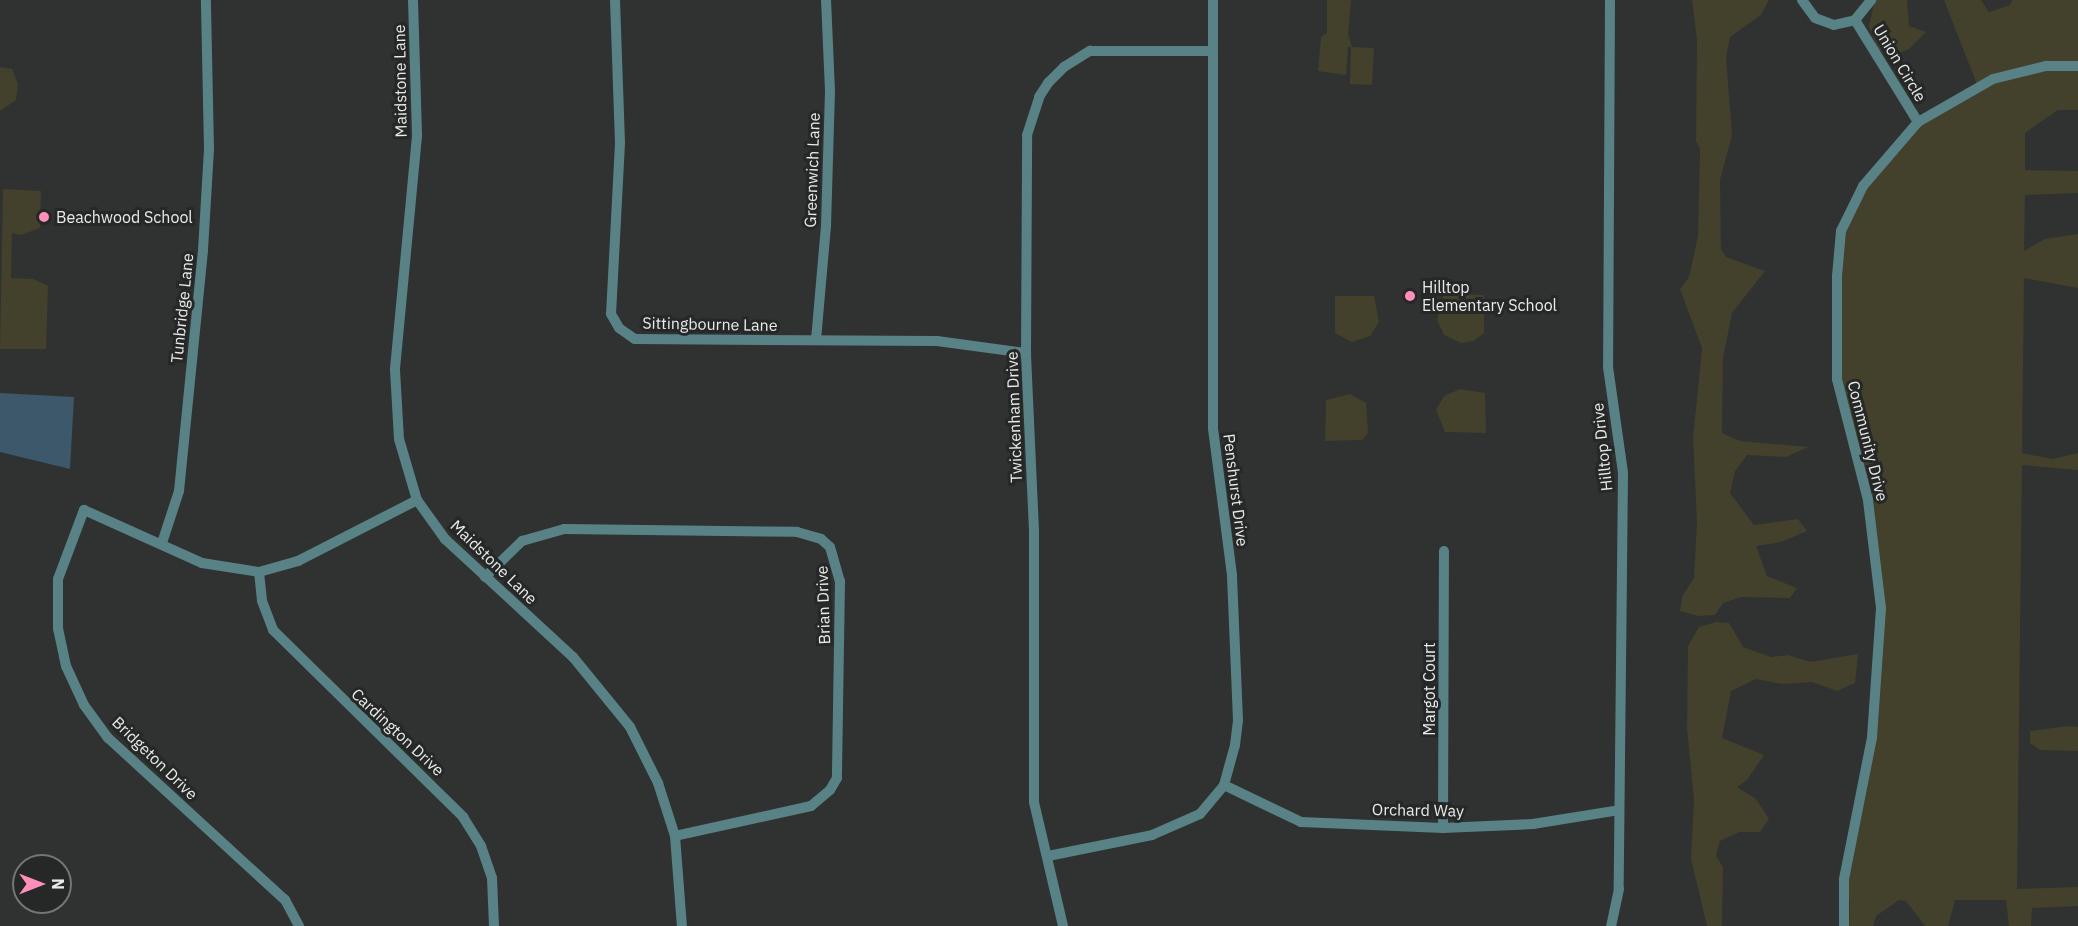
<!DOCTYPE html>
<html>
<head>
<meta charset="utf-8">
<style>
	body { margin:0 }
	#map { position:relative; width:2078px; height:926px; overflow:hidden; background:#2f3230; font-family:"IBM Plex Sans",sans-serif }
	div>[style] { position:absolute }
	.green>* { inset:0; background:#43402b }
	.water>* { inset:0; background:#3c586a }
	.street>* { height:10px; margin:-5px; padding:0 5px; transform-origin:5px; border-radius:5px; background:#588285 }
	.dots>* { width:16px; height:16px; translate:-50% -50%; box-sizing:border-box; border:3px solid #252827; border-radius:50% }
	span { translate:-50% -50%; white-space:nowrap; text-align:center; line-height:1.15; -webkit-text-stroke:6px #252827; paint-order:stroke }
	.street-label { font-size:16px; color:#e8ebea }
	.poi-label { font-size:16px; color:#e8ebea }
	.left { translate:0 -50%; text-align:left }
	.north { position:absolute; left:12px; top:854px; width:60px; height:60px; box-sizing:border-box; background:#252827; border:2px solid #737675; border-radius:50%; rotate:90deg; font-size:16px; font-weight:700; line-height:24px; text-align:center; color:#e8ebea }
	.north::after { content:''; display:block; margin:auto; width:21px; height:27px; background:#ff8eba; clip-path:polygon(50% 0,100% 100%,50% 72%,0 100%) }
</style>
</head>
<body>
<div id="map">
	<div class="green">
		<div style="clip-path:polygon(1327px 0,1351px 0,1348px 34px,1352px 47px,1374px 48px,1372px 85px,1350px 84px,1351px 47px,1348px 47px,1346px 75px,1318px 71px,1321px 37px,1327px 33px)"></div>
		<div style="clip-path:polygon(1692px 0,1769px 0,1761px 15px,1730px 37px,1726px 57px,1732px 135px,1720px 180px,1721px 249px,1726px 257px,1765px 271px,1732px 313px,1723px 358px,1722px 433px,1740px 441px,1808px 447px,1786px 457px,1747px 455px,1735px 471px,1730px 493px,1754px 525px,1798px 519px,1807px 531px,1781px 542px,1756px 546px,1767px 576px,1797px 588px,1790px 598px,1741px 597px,1723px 603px,1715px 615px,1698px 616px,1680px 611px,1683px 595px,1694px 578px,1697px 522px,1693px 438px,1702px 348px,1680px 289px,1689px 277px,1698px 236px,1700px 149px,1696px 141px,1697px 40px)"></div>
		<div style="clip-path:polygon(1875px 0,1907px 0,1909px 26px,1926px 32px,1909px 49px,1891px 56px,1878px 49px,1869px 26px)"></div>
		<div style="clip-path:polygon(1944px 0,1981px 0,1989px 12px,2010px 5px,2012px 0,2078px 0,2078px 110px,2058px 110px,2025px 133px,2025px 170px,2078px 171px,2078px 193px,2025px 195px,2024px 251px,2045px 239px,2078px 234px,2078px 288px,2024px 278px,2022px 453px,2052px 459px,2078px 453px,2078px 470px,2022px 465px,2017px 889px,2078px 887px,2078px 906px,2032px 908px,2031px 926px,2009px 926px,2006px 900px,1955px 900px,1948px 926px,1925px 926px,1906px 901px,1899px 900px,1876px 916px,1873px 926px,1849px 926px,1850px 901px,1844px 900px,1872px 737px,1881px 608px,1868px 500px,1837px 379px,1841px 231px,1863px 186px,1918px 122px,1978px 87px)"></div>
		<div style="clip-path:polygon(0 67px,12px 69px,18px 84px,16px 100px,0 111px)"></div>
		<div style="clip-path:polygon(3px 189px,41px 191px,40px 228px,21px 235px,12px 233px,11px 278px,33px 279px,48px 286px,46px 349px,0 349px)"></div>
		<div style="clip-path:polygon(1444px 294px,1484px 295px,1484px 333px,1474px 341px,1461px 343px,1444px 335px,1437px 320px)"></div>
		<div style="clip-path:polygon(1335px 296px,1374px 296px,1379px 322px,1370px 336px,1352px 342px,1335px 333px)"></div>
		<div style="clip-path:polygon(1460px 389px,1485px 393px,1486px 433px,1445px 432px,1436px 410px,1444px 396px)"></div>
		<div style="clip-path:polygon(1350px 394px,1366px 403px,1368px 433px,1362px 440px,1325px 441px,1326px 400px)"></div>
		<div style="clip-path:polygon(1716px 622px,1729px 623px,1743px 647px,1771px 657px,1788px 655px,1810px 662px,1858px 654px,1855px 683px,1837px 691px,1812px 682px,1783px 684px,1756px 679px,1731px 691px,1722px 738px,1764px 755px,1747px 780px,1737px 787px,1756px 799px,1769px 819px,1760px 832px,1739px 832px,1720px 841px,1716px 856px,1723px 867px,1722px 926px,1707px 926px,1691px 859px,1694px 800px,1687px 728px,1688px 646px,1699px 627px)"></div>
		<div style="clip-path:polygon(2069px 726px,2078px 727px,2078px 751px,2040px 750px,2030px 743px,2030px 731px)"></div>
	</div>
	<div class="water">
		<div style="clip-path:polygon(0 393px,74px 397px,70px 469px,0 452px)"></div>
	</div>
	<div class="street">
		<div style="left:413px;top:0;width:136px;rotate:88.3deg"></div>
		<div style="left:417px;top:136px;width:235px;rotate:95.4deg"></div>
		<div style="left:395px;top:370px;width:69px;rotate:86.7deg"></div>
		<div style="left:399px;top:439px;width:64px;rotate:73.6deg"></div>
		<div style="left:417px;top:500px;width:48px;rotate:54.3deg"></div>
		<div style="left:445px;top:539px;width:174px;rotate:42.7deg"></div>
		<div style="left:573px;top:657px;width:90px;rotate:50.8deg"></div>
		<div style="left:630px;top:727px;width:63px;rotate:63.4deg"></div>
		<div style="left:658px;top:783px;width:56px;rotate:72.2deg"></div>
		<div style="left:675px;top:836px;width:90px;rotate:85.6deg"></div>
		<div style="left:615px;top:0;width:143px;rotate:88deg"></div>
		<div style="left:620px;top:143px;width:171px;rotate:93deg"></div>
		<div style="left:611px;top:314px;width:16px;rotate:60deg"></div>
		<div style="left:619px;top:328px;width:19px;rotate:35deg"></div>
		<div style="left:635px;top:339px;width:302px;rotate:0.4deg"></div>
		<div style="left:937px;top:341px;width:90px;rotate:7.7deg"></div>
		<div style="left:1610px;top:0;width:367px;rotate:90.3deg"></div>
		<div style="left:1608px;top:367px;width:107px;rotate:81.9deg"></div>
		<div style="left:1623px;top:473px;width:416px;rotate:90.6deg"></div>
		<div style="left:1619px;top:889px;width:38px;rotate:102deg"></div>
		<div style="left:1802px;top:0;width:22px;rotate:54deg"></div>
		<div style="left:1815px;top:18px;width:20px;rotate:20deg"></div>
		<div style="left:1834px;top:25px;width:22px;rotate:-13deg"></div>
		<div style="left:1855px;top:20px;width:26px;rotate:-51deg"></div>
		<div style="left:1855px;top:20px;width:120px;rotate:58.3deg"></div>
		<div style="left:816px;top:340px;width:114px;rotate:-85deg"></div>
		<div style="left:826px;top:226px;width:135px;rotate:-88.3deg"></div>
		<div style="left:830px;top:91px;width:91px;rotate:-92.5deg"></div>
		<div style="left:162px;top:543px;width:55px;rotate:-71.9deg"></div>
		<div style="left:179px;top:491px;width:242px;rotate:-84.3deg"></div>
		<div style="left:203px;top:250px;width:101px;rotate:-86.6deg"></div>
		<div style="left:209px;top:149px;width:149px;rotate:-91.2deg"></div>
		<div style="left:259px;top:572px;width:29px;rotate:84deg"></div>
		<div style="left:262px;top:601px;width:31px;rotate:69deg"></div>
		<div style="left:273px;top:630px;width:267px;rotate:44.5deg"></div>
		<div style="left:463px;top:817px;width:34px;rotate:58deg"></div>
		<div style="left:481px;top:846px;width:34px;rotate:71deg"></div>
		<div style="left:492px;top:878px;width:48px;rotate:87.6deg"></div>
		<div style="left:485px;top:577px;width:52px;rotate:-44.2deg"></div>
		<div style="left:522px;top:541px;width:44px;rotate:-15.9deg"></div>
		<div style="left:564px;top:529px;width:233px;rotate:0.7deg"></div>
		<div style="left:797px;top:532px;width:25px;rotate:16deg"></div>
		<div style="left:821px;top:539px;width:12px;rotate:42deg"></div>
		<div style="left:830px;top:547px;width:35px;rotate:74deg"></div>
		<div style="left:840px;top:581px;width:197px;rotate:90.9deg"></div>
		<div style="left:837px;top:778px;width:14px;rotate:120deg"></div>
		<div style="left:830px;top:790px;width:25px;rotate:140deg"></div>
		<div style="left:811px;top:806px;width:139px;rotate:167.6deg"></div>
		<div style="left:1224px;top:785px;width:85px;rotate:25.7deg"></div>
		<div style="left:1301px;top:822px;width:142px;rotate:2.4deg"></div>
		<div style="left:1443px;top:828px;width:90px;rotate:-2.5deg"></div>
		<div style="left:1533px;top:824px;width:87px;rotate:-9.2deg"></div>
		<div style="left:1443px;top:828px;width:277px;rotate:-89.8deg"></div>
		<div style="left:1048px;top:856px;width:106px;rotate:-11.4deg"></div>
		<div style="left:1152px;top:835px;width:52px;rotate:-23.6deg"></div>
		<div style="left:1200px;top:814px;width:38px;rotate:-50deg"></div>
		<div style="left:1224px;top:785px;width:41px;rotate:-74.6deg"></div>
		<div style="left:1235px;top:745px;width:25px;rotate:-83deg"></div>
		<div style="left:1238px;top:720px;width:145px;rotate:-92.4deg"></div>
		<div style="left:1232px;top:575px;width:148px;rotate:-97.4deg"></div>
		<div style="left:1213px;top:428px;width:428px;rotate:-90deg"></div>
		<div style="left:299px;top:926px;width:30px;rotate:-118deg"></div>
		<div style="left:285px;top:900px;width:240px;rotate:-137.5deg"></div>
		<div style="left:108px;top:738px;width:41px;rotate:-126deg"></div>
		<div style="left:84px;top:705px;width:43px;rotate:-114.8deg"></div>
		<div style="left:66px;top:666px;width:38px;rotate:-102deg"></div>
		<div style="left:58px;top:629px;width:50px;rotate:-90deg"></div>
		<div style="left:58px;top:579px;width:74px;rotate:-69.4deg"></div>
		<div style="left:84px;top:510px;width:129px;rotate:24.2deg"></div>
		<div style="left:202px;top:563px;width:58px;rotate:9deg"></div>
		<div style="left:259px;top:572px;width:41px;rotate:-15.8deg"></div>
		<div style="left:298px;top:561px;width:134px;rotate:-27.1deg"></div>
		<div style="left:1063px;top:926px;width:127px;rotate:-103.2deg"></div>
		<div style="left:1034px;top:802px;width:271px;rotate:-90deg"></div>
		<div style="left:1034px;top:531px;width:178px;rotate:-92.6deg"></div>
		<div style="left:1026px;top:353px;width:218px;rotate:-89.7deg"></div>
		<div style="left:1027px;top:135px;width:40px;rotate:-72deg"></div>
		<div style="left:1039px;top:97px;width:17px;rotate:-57deg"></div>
		<div style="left:1048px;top:83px;width:23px;rotate:-45deg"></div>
		<div style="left:1064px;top:67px;width:31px;rotate:-32deg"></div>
		<div style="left:1090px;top:51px;width:123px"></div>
		<div style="left:1844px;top:926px;width:47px;rotate:-90deg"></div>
		<div style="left:1844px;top:879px;width:145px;rotate:-78.8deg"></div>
		<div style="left:1872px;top:737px;width:129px;rotate:-86deg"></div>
		<div style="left:1881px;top:608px;width:109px;rotate:-96.9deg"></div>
		<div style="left:1868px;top:500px;width:125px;rotate:-104.4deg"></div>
		<div style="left:1837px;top:379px;width:103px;rotate:-90deg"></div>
		<div style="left:1837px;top:276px;width:45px;rotate:-84.9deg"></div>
		<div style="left:1841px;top:231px;width:50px;rotate:-63.9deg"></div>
		<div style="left:1863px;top:186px;width:84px;rotate:-49.3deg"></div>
		<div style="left:1918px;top:122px;width:86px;rotate:-29.8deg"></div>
		<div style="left:1993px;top:79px;width:55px;rotate:-13.8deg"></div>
		<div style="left:2046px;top:66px;width:32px"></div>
	</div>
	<div class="dots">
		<div style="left:44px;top:217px;background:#ff8eba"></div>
		<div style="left:1410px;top:296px;background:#ff8eba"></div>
	</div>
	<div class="street-label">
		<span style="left:1900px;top:63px;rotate:59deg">Union Circle</span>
		<span style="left:400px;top:81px;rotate:-91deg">Maidstone Lane</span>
		<span style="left:812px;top:170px;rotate:-88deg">Greenwich Lane</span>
		<span style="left:182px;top:308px;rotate:-84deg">Tunbridge Lane</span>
		<span style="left:710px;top:324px;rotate:1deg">Sittingbourne Lane</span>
		<span style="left:1014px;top:417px;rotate:-92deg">Twickenham Drive</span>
		<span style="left:1868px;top:441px;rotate:76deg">Community Drive</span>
		<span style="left:1602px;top:447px;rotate:-96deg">Hilltop Drive</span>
		<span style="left:1236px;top:490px;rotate:83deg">Penshurst Drive</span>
		<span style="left:494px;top:562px;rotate:44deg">Maidstone Lane</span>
		<span style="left:823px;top:605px;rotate:-92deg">Brian Drive</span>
		<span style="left:1429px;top:689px;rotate:-90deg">Margot Court</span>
		<span style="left:398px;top:732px;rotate:43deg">Cardington Drive</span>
		<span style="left:155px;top:758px;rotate:44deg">Bridgeton Drive</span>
		<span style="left:1418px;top:810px;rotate:1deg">Orchard Way</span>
	</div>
	<div class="poi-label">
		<span class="left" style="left:56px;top:217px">Beachwood School</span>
		<span class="left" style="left:1422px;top:296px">Hilltop<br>Elementary School</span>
	</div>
	<div class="north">N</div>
</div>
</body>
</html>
